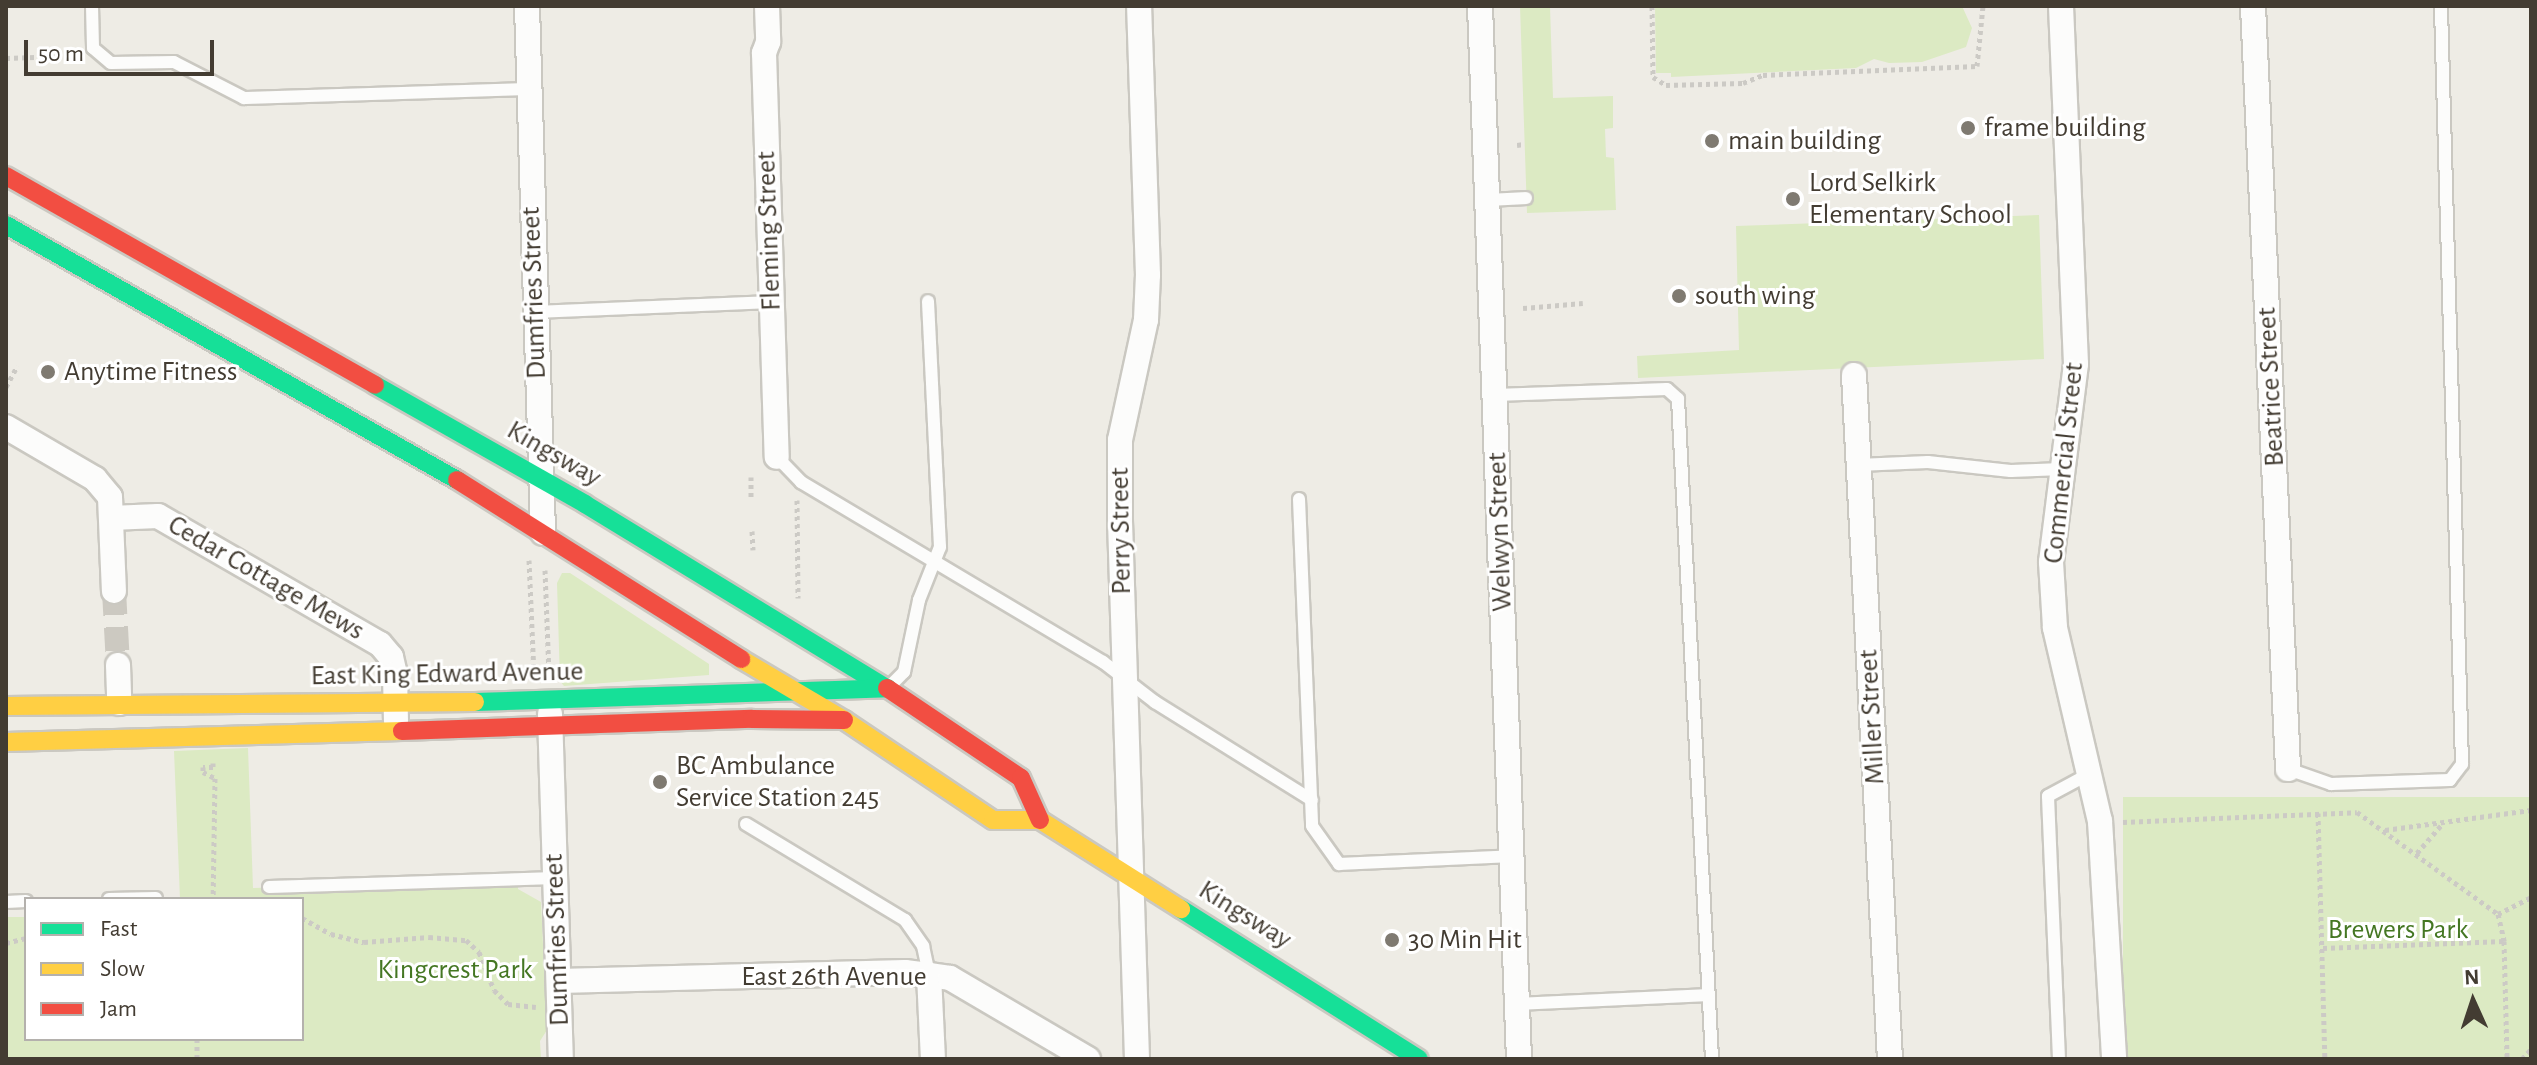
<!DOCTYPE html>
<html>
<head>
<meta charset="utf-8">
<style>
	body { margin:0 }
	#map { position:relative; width:2537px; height:1065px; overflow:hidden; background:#eeece5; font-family:"Alegreya Sans",sans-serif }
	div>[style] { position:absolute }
	.green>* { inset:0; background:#dceac3; transform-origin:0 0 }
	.street-tunnel>* { height:24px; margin-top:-12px; transform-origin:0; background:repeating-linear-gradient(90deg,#ccc9c1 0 24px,transparent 0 36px) }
	.path>* { height:5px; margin-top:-2.5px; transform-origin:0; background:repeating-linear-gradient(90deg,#cccac5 0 4px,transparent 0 8px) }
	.roads { filter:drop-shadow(2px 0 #cac8c1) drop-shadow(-2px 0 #cac8c1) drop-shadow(0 2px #cac8c1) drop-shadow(0 -2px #cac8c1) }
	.lane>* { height:12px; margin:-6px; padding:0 6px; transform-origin:6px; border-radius:6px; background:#fcfcfb }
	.street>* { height:24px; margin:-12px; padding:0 12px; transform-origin:12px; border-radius:12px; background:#fcfcfb }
	.fast>* { height:18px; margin:-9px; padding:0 9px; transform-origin:9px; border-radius:9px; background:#16e098 }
	.slow>* { height:18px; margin:-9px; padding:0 9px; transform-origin:9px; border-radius:9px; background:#ffcf43 }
	.jam>* { height:18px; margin:-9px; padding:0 9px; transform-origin:9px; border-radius:9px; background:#f24e42 }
	.dots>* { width:22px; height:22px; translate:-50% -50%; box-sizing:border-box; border:4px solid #fff; border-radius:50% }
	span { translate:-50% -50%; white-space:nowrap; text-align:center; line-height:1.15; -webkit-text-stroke:6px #fff; paint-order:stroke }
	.poi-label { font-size:28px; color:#433c32 }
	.left { translate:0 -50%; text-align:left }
	.street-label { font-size:28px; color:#433c32 }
	.park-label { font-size:28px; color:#457723 }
	.frame { position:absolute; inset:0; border:8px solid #433c32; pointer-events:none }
	.legend { position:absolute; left:24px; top:897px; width:280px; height:144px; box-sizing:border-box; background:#fff; border:2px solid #b4b1ad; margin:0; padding:10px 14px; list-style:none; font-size:24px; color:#433c32 }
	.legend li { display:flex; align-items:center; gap:16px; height:40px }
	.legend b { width:40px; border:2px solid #b4b1ad }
	.north { position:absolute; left:2433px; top:961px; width:80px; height:80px; -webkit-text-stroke:6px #fff; paint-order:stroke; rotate:357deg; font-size:22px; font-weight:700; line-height:32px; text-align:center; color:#433c32 }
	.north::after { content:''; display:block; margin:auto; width:28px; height:36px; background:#433c32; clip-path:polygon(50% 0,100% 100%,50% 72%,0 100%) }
	.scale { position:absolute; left:24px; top:40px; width:190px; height:36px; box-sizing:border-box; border:4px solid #433c32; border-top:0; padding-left:10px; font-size:24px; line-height:28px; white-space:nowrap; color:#433c32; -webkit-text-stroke:6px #fff; paint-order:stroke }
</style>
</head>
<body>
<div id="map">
	<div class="green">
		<div style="clip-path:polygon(1520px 6px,1550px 6px,1553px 98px,1613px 96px,1613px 128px,1605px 129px,1606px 157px,1614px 158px,1616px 210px,1527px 213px)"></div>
		<div style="clip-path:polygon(1655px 6px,1962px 6px,1972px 28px,1966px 47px,1922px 62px,1889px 63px,1874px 59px,1856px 68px,1671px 77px,1671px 73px,1656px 73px)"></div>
		<div style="clip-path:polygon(2039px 215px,2044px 359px,1638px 378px,1637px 356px,1739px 350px,1736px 226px)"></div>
		<div style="clip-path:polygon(562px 573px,570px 573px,709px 664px,709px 675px,564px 686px,560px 681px,557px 583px)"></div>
		<div style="clip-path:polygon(248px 748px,253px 888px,518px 879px,518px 889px,541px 902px,547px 1030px,540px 1041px,541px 1059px,6px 1059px,6px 917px,26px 917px,26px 1039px,302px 1039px,302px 899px,180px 899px,174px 751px)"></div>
		<div style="left:2531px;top:797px;width:262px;height:408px;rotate:90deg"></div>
	</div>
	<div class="street-tunnel">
		<div style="left:114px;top:591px;width:74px;rotate:86.9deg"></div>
	</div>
	<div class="path">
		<div style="left:1652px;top:6px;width:71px;rotate:89.2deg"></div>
		<div style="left:1653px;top:77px;width:15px;rotate:32deg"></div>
		<div style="left:1666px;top:85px;width:77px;rotate:-1.5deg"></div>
		<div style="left:1743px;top:83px;width:22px;rotate:-22deg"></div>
		<div style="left:1763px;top:75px;width:214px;rotate:-2.4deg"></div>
		<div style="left:1977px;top:66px;width:60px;rotate:-84.3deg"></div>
		<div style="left:6px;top:58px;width:36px;rotate:-2deg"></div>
		<div style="left:42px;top:57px;width:9px;rotate:-54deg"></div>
		<div style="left:1517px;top:145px;width:7px;rotate:-8deg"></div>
		<div style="left:1523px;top:308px;width:60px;rotate:-4.8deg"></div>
		<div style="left:6px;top:387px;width:24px;rotate:-62deg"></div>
		<div style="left:751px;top:477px;width:21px;rotate:90deg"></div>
		<div style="left:797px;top:500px;width:98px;rotate:89.4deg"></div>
		<div style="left:752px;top:531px;width:19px;rotate:87deg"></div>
		<div style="left:529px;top:560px;width:114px;rotate:87.5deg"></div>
		<div style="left:545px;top:570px;width:102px;rotate:87.8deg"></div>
		<div style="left:213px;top:763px;width:4px;rotate:90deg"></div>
		<div style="left:213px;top:767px;width:10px;rotate:180deg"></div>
		<div style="left:203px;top:767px;width:5px;rotate:90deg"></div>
		<div style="left:203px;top:772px;width:13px;rotate:27deg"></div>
		<div style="left:215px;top:778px;width:121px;rotate:90.9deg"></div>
		<div style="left:2318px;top:813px;width:246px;rotate:88.4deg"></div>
		<div style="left:2123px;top:822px;width:234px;rotate:-2.4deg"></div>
		<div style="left:2357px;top:812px;width:174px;rotate:35.9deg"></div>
		<div style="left:2498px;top:914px;width:28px;rotate:77deg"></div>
		<div style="left:2504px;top:941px;width:118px;rotate:88.5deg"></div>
		<div style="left:2385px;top:830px;width:147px;rotate:-7.8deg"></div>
		<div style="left:2417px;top:853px;width:40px;rotate:-49deg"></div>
		<div style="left:2498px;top:914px;width:37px;rotate:-27deg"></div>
		<div style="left:302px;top:918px;width:33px;rotate:29deg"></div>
		<div style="left:331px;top:934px;width:34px;rotate:14deg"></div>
		<div style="left:364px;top:942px;width:65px;rotate:-4.4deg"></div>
		<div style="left:429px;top:937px;width:37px;rotate:5deg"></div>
		<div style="left:466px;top:940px;width:18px;rotate:43deg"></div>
		<div style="left:479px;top:952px;width:41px;rotate:68.5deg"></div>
		<div style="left:494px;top:990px;width:20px;rotate:45deg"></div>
		<div style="left:508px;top:1004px;width:28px;rotate:6deg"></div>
		<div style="left:6px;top:943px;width:21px;rotate:-14deg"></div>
		<div style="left:2323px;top:948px;width:181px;rotate:-2.2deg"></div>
		<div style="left:197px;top:1039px;width:20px;rotate:90deg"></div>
		<div style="left:2522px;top:1059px;width:13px;rotate:-48deg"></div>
	</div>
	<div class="roads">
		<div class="lane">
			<div style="left:92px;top:6px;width:42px;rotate:88.6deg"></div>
			<div style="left:93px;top:48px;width:23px;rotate:40deg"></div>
			<div style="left:111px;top:63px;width:63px;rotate:-0.9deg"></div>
			<div style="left:174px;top:62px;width:79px;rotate:27.2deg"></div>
			<div style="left:244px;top:98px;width:285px;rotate:-1.8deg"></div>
			<div style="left:1489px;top:200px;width:37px;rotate:-3deg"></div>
			<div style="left:535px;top:312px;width:237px;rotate:-2.4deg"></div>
			<div style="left:1495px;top:395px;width:172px;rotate:-2deg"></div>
			<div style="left:1667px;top:389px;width:15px;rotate:42deg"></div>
			<div style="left:1678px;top:399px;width:661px;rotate:87.05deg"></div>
			<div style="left:777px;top:457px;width:35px;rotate:46deg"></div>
			<div style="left:801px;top:482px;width:352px;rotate:30.8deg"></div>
			<div style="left:1103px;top:662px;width:66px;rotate:37.6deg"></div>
			<div style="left:1155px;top:702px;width:185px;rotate:32deg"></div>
			<div style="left:1858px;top:465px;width:70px;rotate:-2.5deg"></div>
			<div style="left:1928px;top:462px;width:83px;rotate:6.2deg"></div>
			<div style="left:2011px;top:471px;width:51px;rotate:-2.2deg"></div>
			<div style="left:1299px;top:499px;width:327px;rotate:87.7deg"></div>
			<div style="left:1312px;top:826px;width:47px;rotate:54.6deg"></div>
			<div style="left:1339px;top:864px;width:173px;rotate:-2.6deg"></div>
			<div style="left:890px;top:686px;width:20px;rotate:-45deg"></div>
			<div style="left:904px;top:672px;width:74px;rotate:-78.2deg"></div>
			<div style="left:919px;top:600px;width:57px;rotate:-68.4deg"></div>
			<div style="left:940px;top:547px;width:246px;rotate:-92.8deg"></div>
			<div style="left:2288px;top:769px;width:46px;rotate:19.2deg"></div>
			<div style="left:2331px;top:784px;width:119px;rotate:-1.9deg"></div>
			<div style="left:2450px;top:780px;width:20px;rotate:-53deg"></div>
			<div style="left:2462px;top:764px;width:758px;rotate:-91.59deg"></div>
			<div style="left:746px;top:824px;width:186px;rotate:31.1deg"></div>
			<div style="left:905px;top:920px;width:32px;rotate:55deg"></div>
			<div style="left:923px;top:946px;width:30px;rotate:78deg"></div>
			<div style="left:269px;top:887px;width:286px;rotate:-1.8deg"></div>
			<div style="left:109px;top:899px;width:47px;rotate:-1.2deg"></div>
			<div style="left:6px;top:902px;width:20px;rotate:-3deg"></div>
			<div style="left:1517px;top:1004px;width:192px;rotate:-2.7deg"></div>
			<div style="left:2059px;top:1059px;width:263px;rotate:-92.4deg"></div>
			<div style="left:2048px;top:796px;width:47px;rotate:-28.2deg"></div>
		</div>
		<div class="street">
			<div style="left:527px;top:6px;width:527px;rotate:88.26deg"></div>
			<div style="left:767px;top:6px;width:36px;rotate:88deg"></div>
			<div style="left:768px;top:42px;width:12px;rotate:110deg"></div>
			<div style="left:764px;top:53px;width:404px;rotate:88.2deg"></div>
			<div style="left:1480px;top:6px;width:1054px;rotate:87.88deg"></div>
			<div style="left:2061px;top:6px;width:358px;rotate:87.6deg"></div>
			<div style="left:2076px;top:364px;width:200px;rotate:97.2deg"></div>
			<div style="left:2051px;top:562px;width:66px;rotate:86.5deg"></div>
			<div style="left:2055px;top:628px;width:198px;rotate:76.9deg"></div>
			<div style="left:2100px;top:821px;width:238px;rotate:86.6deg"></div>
			<div style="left:2253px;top:6px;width:764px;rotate:87.37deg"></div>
			<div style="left:1854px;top:375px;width:685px;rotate:86.99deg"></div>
			<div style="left:6px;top:427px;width:103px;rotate:30.3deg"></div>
			<div style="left:95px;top:479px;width:23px;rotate:50deg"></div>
			<div style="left:110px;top:497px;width:94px;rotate:87.6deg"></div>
			<div style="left:111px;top:518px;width:47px;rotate:-2.4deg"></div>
			<div style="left:158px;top:516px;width:256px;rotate:30deg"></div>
			<div style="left:380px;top:644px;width:17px;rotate:50deg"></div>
			<div style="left:391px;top:657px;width:17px;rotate:77deg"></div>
			<div style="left:395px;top:674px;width:47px;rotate:88.8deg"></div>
			<div style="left:118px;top:665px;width:38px;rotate:88deg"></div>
			<div style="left:550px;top:714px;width:345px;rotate:88.2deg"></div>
			<div style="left:929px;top:975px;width:84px;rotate:87.3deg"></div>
			<div style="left:559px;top:981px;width:346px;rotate:-1.5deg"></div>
			<div style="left:905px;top:972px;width:24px;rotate:7deg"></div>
			<div style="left:929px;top:975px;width:21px;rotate:8deg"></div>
			<div style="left:950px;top:978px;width:160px;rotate:30.4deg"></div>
			<div style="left:1137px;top:1059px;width:539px;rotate:-91.81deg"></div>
			<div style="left:1120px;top:520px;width:80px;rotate:-90deg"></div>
			<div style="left:1120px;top:440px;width:123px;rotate:-77.8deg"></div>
			<div style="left:1146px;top:320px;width:45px;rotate:-87.5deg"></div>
			<div style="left:1148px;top:275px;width:269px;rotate:-91.9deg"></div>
		</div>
		<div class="fast">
			<div style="left:6px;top:225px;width:518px;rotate:29.48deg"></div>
			<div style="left:375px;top:385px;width:241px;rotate:29.5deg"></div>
			<div style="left:585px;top:504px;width:354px;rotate:31.4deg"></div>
			<div style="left:475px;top:702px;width:413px;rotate:-1.9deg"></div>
			<div style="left:1181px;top:909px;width:281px;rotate:32.2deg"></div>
		</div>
		<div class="slow">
			<div style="left:741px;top:659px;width:120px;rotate:30.6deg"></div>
			<div style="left:844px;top:720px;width:179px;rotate:33.9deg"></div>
			<div style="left:993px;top:820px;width:47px"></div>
			<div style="left:1040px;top:820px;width:167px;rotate:32.3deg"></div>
			<div style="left:6px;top:706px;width:469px;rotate:-0.5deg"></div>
			<div style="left:6px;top:742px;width:396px;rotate:-1.6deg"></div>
		</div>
		<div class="jam">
			<div style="left:6px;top:176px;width:424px;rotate:29.5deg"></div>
			<div style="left:457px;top:480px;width:336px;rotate:32.2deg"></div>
			<div style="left:887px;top:688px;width:161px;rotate:33.9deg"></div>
			<div style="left:1021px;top:778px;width:46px;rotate:65.7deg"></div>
			<div style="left:402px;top:731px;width:350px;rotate:-2deg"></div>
			<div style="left:752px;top:719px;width:92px;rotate:0.6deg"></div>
		</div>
	</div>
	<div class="dots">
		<div style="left:1968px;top:128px;background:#7f7a71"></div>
		<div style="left:1712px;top:141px;background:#7f7a71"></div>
		<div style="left:1793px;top:199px;background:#7f7a71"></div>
		<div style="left:1679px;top:296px;background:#7f7a71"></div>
		<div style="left:48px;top:372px;background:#7f7a71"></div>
		<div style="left:660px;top:782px;background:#7f7a71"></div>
		<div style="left:1392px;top:940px;background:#7f7a71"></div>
	</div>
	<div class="poi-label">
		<span class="left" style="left:1984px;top:128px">frame building</span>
		<span class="left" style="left:1728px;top:141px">main building</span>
		<span class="left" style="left:1809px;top:199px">Lord Selkirk<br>Elementary School</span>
		<span class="left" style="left:1695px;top:296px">south wing</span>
		<span class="left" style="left:64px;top:372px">Anytime Fitness</span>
		<span class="left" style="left:676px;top:782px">BC Ambulance<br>Service Station 245</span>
		<span class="left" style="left:1408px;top:940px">30 Min Hit</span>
	</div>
	<div class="street-label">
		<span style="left:769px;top:231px;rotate:-92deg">Fleming Street</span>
		<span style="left:534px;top:293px;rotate:-92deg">Dumfries Street</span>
		<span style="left:2271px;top:387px;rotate:-93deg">Beatrice Street</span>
		<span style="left:554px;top:454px;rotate:30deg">Kingsway</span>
		<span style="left:2064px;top:463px;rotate:-84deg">Commercial Street</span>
		<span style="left:1121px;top:531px;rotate:-91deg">Perry Street</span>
		<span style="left:1500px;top:532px;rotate:-92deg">Welwyn Street</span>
		<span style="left:266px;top:578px;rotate:30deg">Cedar Cottage Mews</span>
		<span style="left:447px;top:674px;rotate:-1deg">East King Edward Avenue</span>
		<span style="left:1872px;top:717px;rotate:-93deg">Miller Street</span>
		<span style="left:1245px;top:915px;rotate:32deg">Kingsway</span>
		<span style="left:557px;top:940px;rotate:-92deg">Dumfries Street</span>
		<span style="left:834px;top:977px">East 26th Avenue</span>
	</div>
	<div class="park-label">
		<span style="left:2398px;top:930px">Brewers Park</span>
		<span style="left:455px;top:970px">Kingcrest Park</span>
	</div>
	<div class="frame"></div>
	<ul class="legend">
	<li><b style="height:10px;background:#16e098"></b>Fast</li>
	<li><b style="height:10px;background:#ffcf43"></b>Slow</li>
	<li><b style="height:10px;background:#f24e42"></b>Jam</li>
	</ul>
	<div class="north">N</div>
	<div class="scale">50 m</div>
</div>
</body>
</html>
